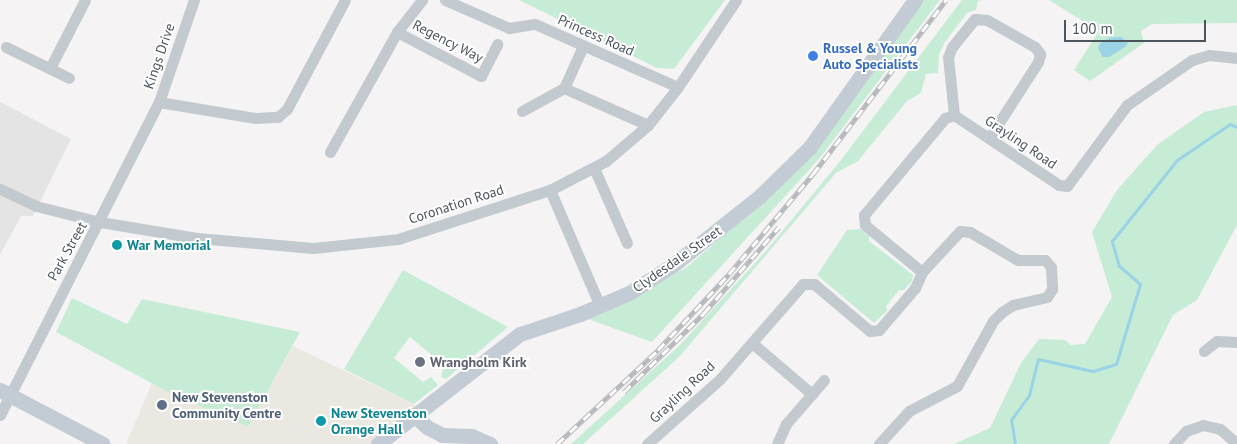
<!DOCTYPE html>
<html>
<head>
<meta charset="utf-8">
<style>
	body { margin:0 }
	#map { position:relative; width:1237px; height:444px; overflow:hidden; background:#f5f3f3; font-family:"PT Sans",sans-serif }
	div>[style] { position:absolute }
	.commercial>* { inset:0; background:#eae8e1 }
	.education>* { inset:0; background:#e5e4e4 }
	.green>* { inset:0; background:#c7ecd6 }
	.water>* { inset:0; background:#99d3e5 }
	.stream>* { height:3px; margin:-1.5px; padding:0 1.5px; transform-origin:1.5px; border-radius:1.5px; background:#99d3e5 }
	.street>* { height:11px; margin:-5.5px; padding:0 5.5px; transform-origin:5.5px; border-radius:5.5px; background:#c2c9cf }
	.secondary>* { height:15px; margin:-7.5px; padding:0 7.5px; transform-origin:7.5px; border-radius:7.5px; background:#c3cbd4 }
	.rail>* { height:5px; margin-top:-2.5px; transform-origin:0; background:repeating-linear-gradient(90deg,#fff 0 9px,#b6b8bc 0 18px); box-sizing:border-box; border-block:1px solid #b6b8bc }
	.dots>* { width:14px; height:14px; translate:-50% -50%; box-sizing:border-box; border:2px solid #fff; border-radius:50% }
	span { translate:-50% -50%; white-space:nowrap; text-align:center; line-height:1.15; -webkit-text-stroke:4px #fff; paint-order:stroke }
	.street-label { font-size:14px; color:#4c555e }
	.shop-label { font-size:14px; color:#366cbe; font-weight:700 }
	.left { translate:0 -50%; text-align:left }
	.culture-label { font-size:14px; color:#0d838f; font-weight:700 }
	.worship-label { font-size:14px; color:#5b616d; font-weight:700 }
	.service-label { font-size:14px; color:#4e5e75; font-weight:700 }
	.scale { position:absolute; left:1064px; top:20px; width:142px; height:22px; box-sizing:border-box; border:2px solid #4c555e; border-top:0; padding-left:6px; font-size:15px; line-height:18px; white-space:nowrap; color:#4c555e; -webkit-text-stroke:4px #fff; paint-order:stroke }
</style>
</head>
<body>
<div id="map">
	<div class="commercial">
		<div style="clip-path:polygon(293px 346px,414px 404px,417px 413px,389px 444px,126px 444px,152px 383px,248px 427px)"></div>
	</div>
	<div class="education">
		<div style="clip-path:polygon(0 102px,71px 139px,33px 216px,21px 216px,0 255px)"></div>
	</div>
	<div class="green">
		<div style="clip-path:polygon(519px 0,725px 0,674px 69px,657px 68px)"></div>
		<div style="clip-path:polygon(923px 0,940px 0,819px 159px,652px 342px,588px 319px,622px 304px,687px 267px,786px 181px,811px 157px)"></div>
		<div style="clip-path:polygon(962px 0,982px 0,978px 1px,976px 10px,967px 13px,945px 42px,939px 55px,938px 73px,926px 74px,921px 93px,907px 101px,858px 161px,836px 173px,679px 357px,583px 444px,571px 444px,680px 345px,765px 252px,841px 160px)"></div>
		<div style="clip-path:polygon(1049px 0,1237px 0,1237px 23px,1152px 24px,1141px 31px,1144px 43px,1090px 81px,1074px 70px,1099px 31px)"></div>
		<div style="clip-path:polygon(1237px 105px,1237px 225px,1197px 300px,1173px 315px,1109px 444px,954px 444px,990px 428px,1021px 363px,1039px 339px,1065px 340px,1071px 345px,1085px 344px,1112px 297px,1092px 232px,1117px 190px,1157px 145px,1204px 112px)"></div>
		<div style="clip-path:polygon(860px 229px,869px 236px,869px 241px,913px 275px,912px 281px,904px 290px,899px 290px,886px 306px,887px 311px,874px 323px,817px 275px,847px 230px)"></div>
		<div style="clip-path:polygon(403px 270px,508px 327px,446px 379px,441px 377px,444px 365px,410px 337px,394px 358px,423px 382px,431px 377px,438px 385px,414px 404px,344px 369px)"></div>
		<div style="clip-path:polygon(72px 298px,127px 324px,142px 299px,300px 332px,248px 427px,172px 394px,56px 332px)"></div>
	</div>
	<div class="water">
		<div style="clip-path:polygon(1121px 37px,1128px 42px,1126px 46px,1109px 57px,1103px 57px,1098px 48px,1100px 44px,1109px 38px)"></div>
	</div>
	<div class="stream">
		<div style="left:1015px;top:444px;width:24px;rotate:-99deg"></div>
		<div style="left:1011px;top:420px;width:31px;rotate:-54deg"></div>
		<div style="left:1029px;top:395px;width:37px;rotate:-76deg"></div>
		<div style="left:1038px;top:359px;width:56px;rotate:12.3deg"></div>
		<div style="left:1093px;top:371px;width:24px;rotate:-17deg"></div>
		<div style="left:1116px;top:364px;width:84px;rotate:-73.3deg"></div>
		<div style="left:1140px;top:284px;width:28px;rotate:-139deg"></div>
		<div style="left:1119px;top:266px;width:26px;rotate:-106deg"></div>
		<div style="left:1112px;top:241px;width:104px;rotate:-51.3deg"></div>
		<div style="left:1177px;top:160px;width:64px;rotate:-34.2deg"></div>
		<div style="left:1230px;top:124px;width:8px;rotate:23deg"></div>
	</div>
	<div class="street">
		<div style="left:445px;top:0;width:70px;rotate:23.6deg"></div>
		<div style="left:509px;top:28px;width:26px;rotate:-9deg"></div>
		<div style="left:535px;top:24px;width:156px;rotate:23.8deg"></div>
		<div style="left:397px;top:32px;width:95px;rotate:27.6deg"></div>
		<div style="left:481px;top:76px;width:36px;rotate:-63deg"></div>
		<div style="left:583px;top:46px;width:46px;rotate:114.3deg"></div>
		<div style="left:564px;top:88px;width:92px;rotate:23.8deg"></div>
		<div style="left:6px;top:47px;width:70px;rotate:26.2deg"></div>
		<div style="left:50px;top:68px;width:76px;rotate:-62.8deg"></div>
		<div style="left:159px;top:102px;width:98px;rotate:9.4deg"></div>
		<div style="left:256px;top:118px;width:22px;rotate:-3deg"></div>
		<div style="left:278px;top:117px;width:12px;rotate:-42deg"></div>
		<div style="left:287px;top:109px;width:123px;rotate:-62deg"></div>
		<div style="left:522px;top:111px;width:48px;rotate:-28.7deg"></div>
		<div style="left:954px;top:115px;width:58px;rotate:-95.9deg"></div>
		<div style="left:948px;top:57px;width:11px;rotate:-68deg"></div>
		<div style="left:952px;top:47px;width:36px;rotate:-51deg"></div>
		<div style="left:975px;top:19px;width:12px;rotate:5deg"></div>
		<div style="left:987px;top:20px;width:55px;rotate:29.4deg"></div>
		<div style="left:1035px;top:47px;width:9px;rotate:54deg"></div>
		<div style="left:1040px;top:54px;width:8px;rotate:104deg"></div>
		<div style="left:1038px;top:62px;width:90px;rotate:122.8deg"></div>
		<div style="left:330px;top:152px;width:137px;rotate:-60.8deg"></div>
		<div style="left:397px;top:32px;width:41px;rotate:-52deg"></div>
		<div style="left:594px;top:168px;width:82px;rotate:66.3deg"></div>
		<div style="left:0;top:189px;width:40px;rotate:25deg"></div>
		<div style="left:36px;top:206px;width:66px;rotate:14deg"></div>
		<div style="left:100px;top:222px;width:98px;rotate:9.4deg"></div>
		<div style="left:197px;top:238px;width:116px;rotate:4.9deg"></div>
		<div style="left:313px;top:248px;width:85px;rotate:-6deg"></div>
		<div style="left:398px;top:239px;width:160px;rotate:-17.9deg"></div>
		<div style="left:550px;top:190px;width:63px;rotate:-27.4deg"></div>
		<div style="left:606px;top:161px;width:55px;rotate:-40.6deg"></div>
		<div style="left:648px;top:125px;width:48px;rotate:-51.7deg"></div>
		<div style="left:678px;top:87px;width:105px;rotate:-56.3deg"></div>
		<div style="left:550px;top:190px;width:126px;rotate:66.7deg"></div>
		<div style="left:922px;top:272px;width:74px;rotate:-140.5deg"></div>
		<div style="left:865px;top:225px;width:10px;rotate:-96deg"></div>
		<div style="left:864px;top:215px;width:126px;rotate:-50.1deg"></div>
		<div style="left:945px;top:118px;width:9px;rotate:-18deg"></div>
		<div style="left:954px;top:115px;width:126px;rotate:33.7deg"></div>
		<div style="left:1059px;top:185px;width:8px;rotate:7deg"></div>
		<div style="left:1067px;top:186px;width:101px;rotate:-53.5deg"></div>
		<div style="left:1127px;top:105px;width:79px;rotate:-34.7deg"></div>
		<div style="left:1192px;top:60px;width:18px;rotate:-16deg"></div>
		<div style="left:1209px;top:55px;width:28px;rotate:6deg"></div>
		<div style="left:752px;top:343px;width:79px;rotate:40.4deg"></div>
		<div style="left:1204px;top:351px;width:16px;rotate:-38deg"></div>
		<div style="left:1217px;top:341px;width:20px;rotate:3deg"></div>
		<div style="left:0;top:415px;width:351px;rotate:-63.1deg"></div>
		<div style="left:159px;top:102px;width:108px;rotate:-71.1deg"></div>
		<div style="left:647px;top:444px;width:98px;rotate:-41.7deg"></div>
		<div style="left:720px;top:379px;width:126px;rotate:-48.9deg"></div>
		<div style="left:803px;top:284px;width:11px"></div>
		<div style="left:814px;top:284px;width:73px;rotate:40deg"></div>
		<div style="left:870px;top:331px;width:9px;rotate:-6deg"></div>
		<div style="left:879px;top:330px;width:55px;rotate:-49.4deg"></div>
		<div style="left:915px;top:288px;width:17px;rotate:-66deg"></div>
		<div style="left:922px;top:272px;width:56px;rotate:-47.2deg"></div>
		<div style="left:960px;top:231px;width:10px;rotate:6deg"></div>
		<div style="left:970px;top:232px;width:56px;rotate:30.3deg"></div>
		<div style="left:1018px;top:260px;width:27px"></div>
		<div style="left:1045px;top:260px;width:9px;rotate:49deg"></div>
		<div style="left:1051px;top:267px;width:22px;rotate:87deg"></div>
		<div style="left:1052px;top:289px;width:9px;rotate:122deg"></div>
		<div style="left:1047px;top:297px;width:35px;rotate:167deg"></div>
		<div style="left:1013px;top:305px;width:13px;rotate:148deg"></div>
		<div style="left:1002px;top:312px;width:13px;rotate:135deg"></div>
		<div style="left:993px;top:321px;width:74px;rotate:119deg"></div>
		<div style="left:957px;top:386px;width:54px;rotate:152.5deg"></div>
		<div style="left:909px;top:411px;width:45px;rotate:132.3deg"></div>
		<div style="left:777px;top:444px;width:22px;rotate:-66deg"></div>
		<div style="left:786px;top:424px;width:58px;rotate:-49.2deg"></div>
		<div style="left:1174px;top:444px;width:18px;rotate:-47deg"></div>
		<div style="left:1186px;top:431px;width:18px;rotate:-19deg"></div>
		<div style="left:1203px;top:425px;width:17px;rotate:13deg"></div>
		<div style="left:1220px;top:429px;width:23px;rotate:41deg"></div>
	</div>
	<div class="secondary">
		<div style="left:0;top:390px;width:116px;rotate:27.7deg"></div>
		<div style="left:414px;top:415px;width:18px;rotate:43deg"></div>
		<div style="left:427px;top:427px;width:17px;rotate:28deg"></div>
		<div style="left:442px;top:435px;width:29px;rotate:2deg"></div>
		<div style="left:471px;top:436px;width:21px;rotate:23deg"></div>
		<div style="left:378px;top:444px;width:180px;rotate:-37.8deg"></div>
		<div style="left:520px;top:334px;width:63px;rotate:-18.4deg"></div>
		<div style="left:580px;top:314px;width:53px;rotate:-23.2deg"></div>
		<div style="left:629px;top:293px;width:52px;rotate:-32.5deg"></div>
		<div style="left:673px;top:265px;width:111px;rotate:-38.4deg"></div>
		<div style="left:760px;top:196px;width:70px;rotate:-44.4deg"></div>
		<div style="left:810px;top:147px;width:181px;rotate:-54.5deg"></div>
	</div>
	<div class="rail">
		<div style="left:624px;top:392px;width:112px;rotate:-44.6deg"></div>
		<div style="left:704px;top:313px;width:114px;rotate:-48.9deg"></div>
		<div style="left:557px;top:444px;width:138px;rotate:-42.9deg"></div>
		<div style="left:658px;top:350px;width:104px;rotate:-46.9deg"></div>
		<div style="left:729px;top:274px;width:131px;rotate:-50deg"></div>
		<div style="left:813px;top:174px;width:219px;rotate:-52.6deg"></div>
	</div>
	<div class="dots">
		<div style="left:813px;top:56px;background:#3f7fe0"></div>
		<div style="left:117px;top:245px;background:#0f9aa8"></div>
		<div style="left:420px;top:362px;background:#6b7280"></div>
		<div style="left:162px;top:405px;background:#5c6f8a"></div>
		<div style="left:321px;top:421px;background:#0f9aa8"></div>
	</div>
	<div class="street-label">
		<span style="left:596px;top:35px;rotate:24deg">Princess Road</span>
		<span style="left:448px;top:41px;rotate:27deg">Regency Way</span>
		<span style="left:159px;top:56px;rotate:-71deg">Kings Drive</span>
		<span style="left:1021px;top:142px;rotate:34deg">Grayling Road</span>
		<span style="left:456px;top:204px;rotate:-18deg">Coronation Road</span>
		<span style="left:67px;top:251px;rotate:-61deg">Park Street</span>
		<span style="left:677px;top:259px;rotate:-35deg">Clydesdale Street</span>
		<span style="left:682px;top:392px;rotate:-43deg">Grayling Road</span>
	</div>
	<div class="shop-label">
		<span class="left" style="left:823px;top:56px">Russel &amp; Young<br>Auto Specialists</span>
	</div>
	<div class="culture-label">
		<span class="left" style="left:127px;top:245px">War Memorial</span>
		<span class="left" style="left:331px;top:421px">New Stevenston<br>Orange Hall</span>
	</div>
	<div class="worship-label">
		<span class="left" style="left:430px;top:362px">Wrangholm Kirk</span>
	</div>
	<div class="service-label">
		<span class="left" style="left:172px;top:405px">New Stevenston<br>Community Centre</span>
	</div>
	<div class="scale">100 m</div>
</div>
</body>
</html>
